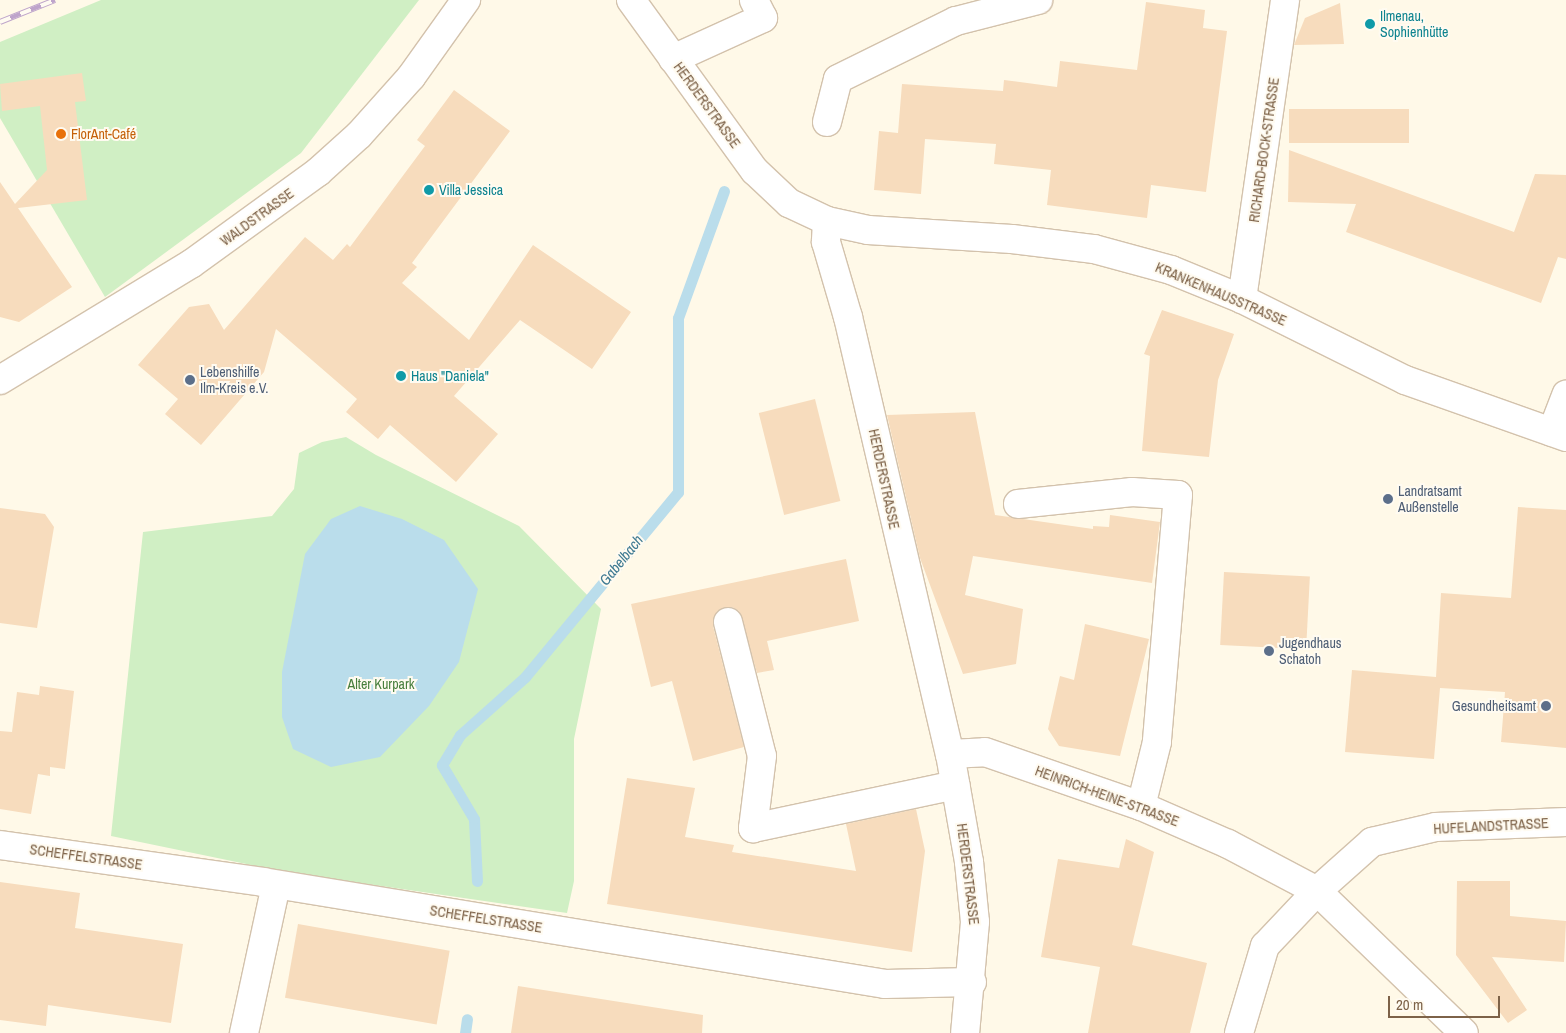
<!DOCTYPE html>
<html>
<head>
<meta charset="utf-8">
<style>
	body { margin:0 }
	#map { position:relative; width:1566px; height:1033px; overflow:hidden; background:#fff9e8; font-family:"Archivo Narrow",sans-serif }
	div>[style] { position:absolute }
	.green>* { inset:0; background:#d0efc4 }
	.water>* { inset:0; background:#baddeb }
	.stream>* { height:11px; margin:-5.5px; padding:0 5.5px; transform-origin:5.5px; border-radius:5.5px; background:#baddeb }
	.building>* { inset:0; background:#f7dcbd; transform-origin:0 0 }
	.roads { filter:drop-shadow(1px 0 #d3c2ac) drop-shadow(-1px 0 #d3c2ac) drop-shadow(0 1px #d3c2ac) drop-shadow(0 -1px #d3c2ac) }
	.minor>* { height:28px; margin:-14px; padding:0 14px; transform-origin:14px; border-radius:14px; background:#fff }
	.rail>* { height:5.5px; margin-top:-2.75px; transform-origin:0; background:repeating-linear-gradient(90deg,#fffbf1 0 11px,#bea4cb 0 22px); box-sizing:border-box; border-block:1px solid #bea4cb }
	.dots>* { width:14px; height:14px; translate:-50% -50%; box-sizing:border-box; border:2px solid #fffbf1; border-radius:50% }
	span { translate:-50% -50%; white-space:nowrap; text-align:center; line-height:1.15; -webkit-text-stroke:4px #fffbf1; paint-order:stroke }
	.culture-label { font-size:14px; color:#0d838f }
	.left { translate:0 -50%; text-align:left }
	.street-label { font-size:14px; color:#7d6248 }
	.food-label { font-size:14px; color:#c56008 }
	.service-label { font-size:14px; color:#4e5e75 }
	.right { translate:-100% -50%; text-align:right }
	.park-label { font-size:14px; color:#477e3c }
	.water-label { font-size:15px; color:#3f7a92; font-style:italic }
	.scale { position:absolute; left:1388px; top:996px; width:112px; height:22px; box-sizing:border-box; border:2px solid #7d6248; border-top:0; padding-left:6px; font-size:15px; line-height:18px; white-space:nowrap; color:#7d6248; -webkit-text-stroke:4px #fffbf1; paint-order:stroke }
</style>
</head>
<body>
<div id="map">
	<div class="green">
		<div style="clip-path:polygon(101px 0,419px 0,301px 153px,105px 297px,0 118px,0 42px)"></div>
		<div style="clip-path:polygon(346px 437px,376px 455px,519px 526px,601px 609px,574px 739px,574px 881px,567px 913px,285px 872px,111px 836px,143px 532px,272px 516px,294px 489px,299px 453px,322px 442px)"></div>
	</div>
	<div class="water">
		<div style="clip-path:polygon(360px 506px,402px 519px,444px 540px,478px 589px,459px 662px,429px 706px,380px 757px,331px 767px,293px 749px,282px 717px,282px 672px,305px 554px,331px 519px)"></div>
	</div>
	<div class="stream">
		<div style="left:477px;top:881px;width:62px;rotate:-92.8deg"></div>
		<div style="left:474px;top:819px;width:63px;rotate:-120.7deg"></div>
		<div style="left:442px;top:765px;width:35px;rotate:-59deg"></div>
		<div style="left:460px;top:735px;width:87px;rotate:-41.7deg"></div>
		<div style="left:525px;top:677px;width:240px;rotate:-50.4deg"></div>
		<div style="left:678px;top:492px;width:174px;rotate:-90deg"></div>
		<div style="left:678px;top:318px;width:135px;rotate:-70.1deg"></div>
		<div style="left:465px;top:1033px;width:14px;rotate:-82deg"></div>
	</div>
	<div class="building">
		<div style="clip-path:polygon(1146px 2px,1205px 10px,1203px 28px,1227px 31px,1206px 192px,1151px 185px,1147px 218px,1047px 205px,1051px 170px,994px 164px,996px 144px,925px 139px,921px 194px,874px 190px,879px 131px,898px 133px,902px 84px,1003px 91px,1004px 80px,1057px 87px,1060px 61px,1137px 70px)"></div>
		<div style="clip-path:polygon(1340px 3px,1344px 44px,1294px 45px,1305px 18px)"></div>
		<div style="clip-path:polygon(82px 73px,86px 101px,75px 102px,87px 200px,18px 208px,72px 287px,19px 322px,0 317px,0 182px,15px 204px,47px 170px,40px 106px,2px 111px,0 84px)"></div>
		<div style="clip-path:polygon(454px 90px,510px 131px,412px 263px,417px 267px,402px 283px,469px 340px,533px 245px,631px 312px,592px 369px,520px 320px,454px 396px,498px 434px,456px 482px,390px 425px,378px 439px,346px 412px,357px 399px,276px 329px,264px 372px,201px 445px,165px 414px,178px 399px,138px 365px,189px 307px,209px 304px,224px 330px,305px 237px,333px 260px,347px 244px,350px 247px,425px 146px,417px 140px)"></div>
		<div style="left:1289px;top:109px;width:120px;height:34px"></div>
		<div style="clip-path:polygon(1289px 150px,1514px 232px,1535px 174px,1566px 175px,1566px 259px,1558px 257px,1541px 303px,1346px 232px,1356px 204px,1288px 202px)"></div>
		<div style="clip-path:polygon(1162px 310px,1234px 334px,1218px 380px,1209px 457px,1142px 451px,1150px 356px,1144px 354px)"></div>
		<div style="left:815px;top:399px;width:105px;height:58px;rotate:76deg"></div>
		<div style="clip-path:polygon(975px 412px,995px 515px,1093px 529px,1093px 526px,1109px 527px,1110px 515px,1160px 522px,1152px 583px,973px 556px,965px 595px,1023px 609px,1016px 664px,963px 674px,920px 558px,887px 415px)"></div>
		<div style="clip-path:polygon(1518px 507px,1566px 510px,1566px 748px,1501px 742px,1505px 692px,1440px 688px,1434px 759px,1345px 752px,1352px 670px,1436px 677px,1441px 593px,1511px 598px)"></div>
		<div style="clip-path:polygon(0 508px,45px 514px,54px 527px,37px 628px,0 623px)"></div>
		<div style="clip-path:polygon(846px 559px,859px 621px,767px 641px,774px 670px,757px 673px,739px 611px,732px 607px,717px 611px,713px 626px,744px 747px,693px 761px,672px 681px,651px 687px,631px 604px)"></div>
		<div style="left:1224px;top:572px;width:86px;height:73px;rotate:3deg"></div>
		<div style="clip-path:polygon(1085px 624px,1149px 639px,1120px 756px,1059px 746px,1048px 729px,1060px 676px,1074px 680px)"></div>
		<div style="clip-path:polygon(40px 686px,74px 691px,65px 769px,50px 767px,50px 776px,38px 774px,31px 814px,0 809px,0 731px,12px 732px,17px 692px,39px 695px)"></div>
		<div style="clip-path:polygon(627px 778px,695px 788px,685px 837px,734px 845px,732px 852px,856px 871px,846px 824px,916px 809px,925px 851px,912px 952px,607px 904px)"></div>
		<div style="clip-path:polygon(1126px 839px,1154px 852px,1132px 945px,1207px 963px,1190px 1033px,1088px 1033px,1100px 967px,1041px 957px,1058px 859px,1119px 868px)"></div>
		<div style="clip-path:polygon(1457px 881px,1510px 881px,1510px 916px,1566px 921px,1564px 962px,1492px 957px,1527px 1010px,1508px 1023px,1456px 955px)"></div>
		<div style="clip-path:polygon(0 882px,80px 893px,75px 928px,183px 944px,171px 1023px,48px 1005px,46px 1026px,0 1020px)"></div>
		<div style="left:298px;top:924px;width:154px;height:75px;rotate:10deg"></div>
		<div style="clip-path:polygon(518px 986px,703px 1015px,702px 1033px,511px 1033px)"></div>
	</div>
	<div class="roads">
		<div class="minor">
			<div style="left:631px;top:0;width:211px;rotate:54.1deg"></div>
			<div style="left:755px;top:171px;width:47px;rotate:43.3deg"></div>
			<div style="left:789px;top:203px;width:42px;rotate:25.3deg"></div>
			<div style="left:827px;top:221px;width:42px;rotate:12.4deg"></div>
			<div style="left:868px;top:230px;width:144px;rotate:3.6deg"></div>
			<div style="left:1012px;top:239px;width:83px;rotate:7deg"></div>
			<div style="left:1094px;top:249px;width:80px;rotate:15.3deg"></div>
			<div style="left:1171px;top:270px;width:77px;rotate:22.2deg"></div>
			<div style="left:1242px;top:299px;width:182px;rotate:26.4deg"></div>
			<div style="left:1405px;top:380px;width:171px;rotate:19.5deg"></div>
			<div style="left:673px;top:59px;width:99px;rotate:-24.5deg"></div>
			<div style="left:763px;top:18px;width:20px;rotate:-117deg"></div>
			<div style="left:827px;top:122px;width:44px;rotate:-75.7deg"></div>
			<div style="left:838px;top:79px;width:131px;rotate:-26.2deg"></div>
			<div style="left:956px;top:21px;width:85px;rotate:-14.4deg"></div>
			<div style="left:827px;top:221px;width:21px;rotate:93deg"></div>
			<div style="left:826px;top:242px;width:78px;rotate:73.7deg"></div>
			<div style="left:848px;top:317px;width:449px;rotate:76.9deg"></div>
			<div style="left:950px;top:754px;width:110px;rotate:80deg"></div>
			<div style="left:969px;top:862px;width:60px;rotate:84.3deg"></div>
			<div style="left:975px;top:922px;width:111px;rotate:95.1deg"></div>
			<div style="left:1242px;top:299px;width:302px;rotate:-81.8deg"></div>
			<div style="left:0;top:380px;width:223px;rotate:-31.3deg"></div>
			<div style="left:191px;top:264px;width:157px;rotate:-35.9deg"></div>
			<div style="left:318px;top:172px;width:55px;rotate:-42.1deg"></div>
			<div style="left:359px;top:135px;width:78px;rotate:-48.1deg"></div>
			<div style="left:411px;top:77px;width:95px;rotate:-54.5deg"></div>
			<div style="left:1552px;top:432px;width:40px;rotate:-69deg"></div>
			<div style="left:1018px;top:504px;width:115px;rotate:-6deg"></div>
			<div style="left:1132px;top:492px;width:46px;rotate:3.7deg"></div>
			<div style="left:1178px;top:495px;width:248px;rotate:94.9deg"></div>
			<div style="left:1157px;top:742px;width:66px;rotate:104deg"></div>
			<div style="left:728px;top:622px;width:138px;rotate:75.8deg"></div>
			<div style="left:762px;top:756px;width:73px;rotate:97.1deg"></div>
			<div style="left:753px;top:828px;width:207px;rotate:-12deg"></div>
			<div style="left:950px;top:754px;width:35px;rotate:-3deg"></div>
			<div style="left:985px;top:752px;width:165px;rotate:19.1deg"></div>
			<div style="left:1141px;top:806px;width:95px;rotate:23.6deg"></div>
			<div style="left:1228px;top:844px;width:101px;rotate:27.8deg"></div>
			<div style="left:1317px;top:891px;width:204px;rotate:44deg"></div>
			<div style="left:0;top:845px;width:266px;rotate:8deg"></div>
			<div style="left:263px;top:882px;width:630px;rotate:9.31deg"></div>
			<div style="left:885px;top:984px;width:87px;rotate:-1.3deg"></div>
			<div style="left:244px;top:1033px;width:151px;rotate:-77.8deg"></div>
			<div style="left:1239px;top:1033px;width:91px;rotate:-73.4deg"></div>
			<div style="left:1265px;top:946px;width:76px;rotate:-46.6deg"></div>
			<div style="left:1317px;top:891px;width:74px;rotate:-41.7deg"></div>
			<div style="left:1372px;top:842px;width:66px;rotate:-13.2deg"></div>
			<div style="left:1436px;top:827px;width:130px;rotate:-2.2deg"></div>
		</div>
	</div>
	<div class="rail">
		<div style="left:0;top:22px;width:59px;rotate:-21.8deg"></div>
	</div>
	<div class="dots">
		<div style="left:1370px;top:24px;background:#0f9aa8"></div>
		<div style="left:61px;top:134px;background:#e8710a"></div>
		<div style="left:429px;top:190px;background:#0f9aa8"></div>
		<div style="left:401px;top:376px;background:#0f9aa8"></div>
		<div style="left:190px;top:380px;background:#5c6f8a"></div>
		<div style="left:1388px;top:499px;background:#5c6f8a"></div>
		<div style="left:1269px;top:651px;background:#5c6f8a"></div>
		<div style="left:1546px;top:706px;background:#5c6f8a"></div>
	</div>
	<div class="culture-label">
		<span class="left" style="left:1380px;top:24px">Ilmenau,<br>Sophienhütte</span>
		<span class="left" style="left:439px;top:190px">Villa Jessica</span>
		<span class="left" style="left:411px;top:376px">Haus "Daniela"</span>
	</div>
	<div class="street-label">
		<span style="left:707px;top:105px;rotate:54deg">HERDERSTRASSE</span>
		<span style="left:1264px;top:150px;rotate:-82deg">RICHARD-BOCK-STRASSE</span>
		<span style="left:257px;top:217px;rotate:-36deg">WALDSTRASSE</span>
		<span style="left:1221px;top:294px;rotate:23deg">KRANKENHAUSSTRASSE</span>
		<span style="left:884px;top:479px;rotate:78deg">HERDERSTRASSE</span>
		<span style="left:1107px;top:796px;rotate:20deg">HEINRICH-HEINE-STRASSE</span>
		<span style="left:1491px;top:826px;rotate:-3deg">HUFELANDSTRASSE</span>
		<span style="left:86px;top:857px;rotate:8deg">SCHEFFELSTRASSE</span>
		<span style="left:968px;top:874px;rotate:83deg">HERDERSTRASSE</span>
		<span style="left:486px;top:919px;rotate:9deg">SCHEFFELSTRASSE</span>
	</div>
	<div class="food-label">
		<span class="left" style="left:71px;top:134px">FlorAnt-Café</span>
	</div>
	<div class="service-label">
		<span class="left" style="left:200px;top:380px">Lebenshilfe<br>Ilm-Kreis e.V.</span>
		<span class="left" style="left:1398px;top:499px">Landratsamt<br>Außenstelle</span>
		<span class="left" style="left:1279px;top:651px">Jugendhaus<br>Schatoh</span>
		<span class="right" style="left:1536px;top:706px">Gesundheitsamt</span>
	</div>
	<div class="park-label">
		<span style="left:381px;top:684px">Alter Kurpark</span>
	</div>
	<div class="water-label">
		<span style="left:621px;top:560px;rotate:-51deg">Gabelbach</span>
	</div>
	<div class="scale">20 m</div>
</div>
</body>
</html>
